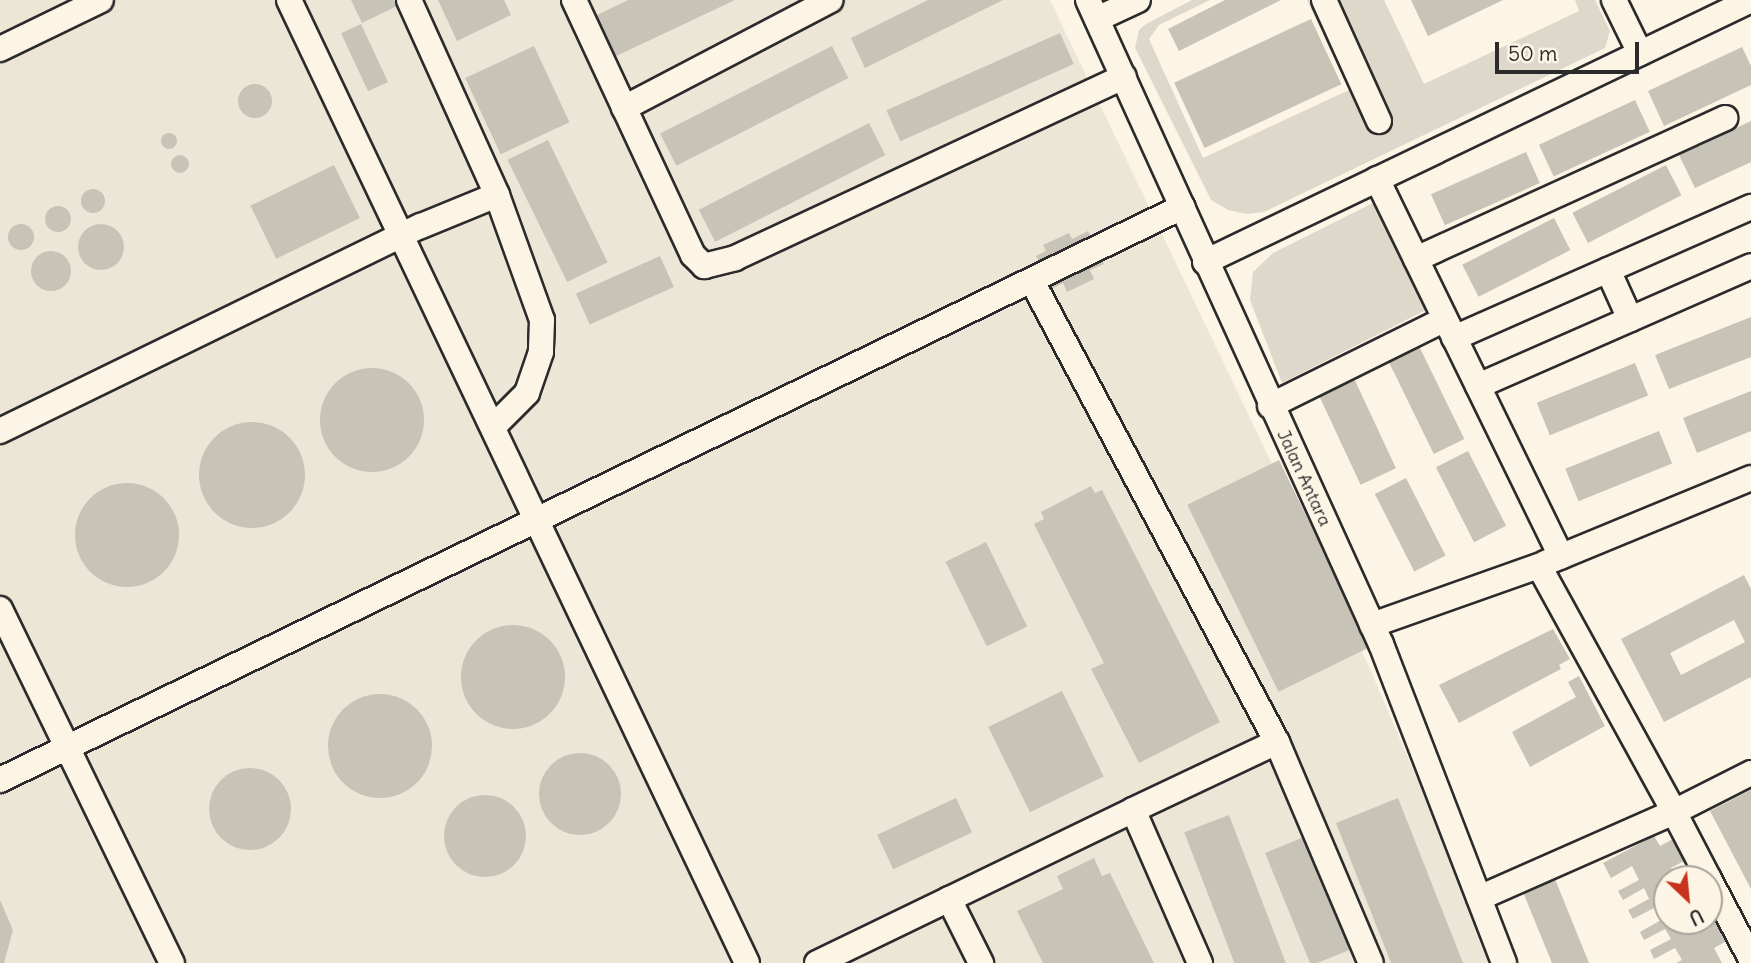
<!DOCTYPE html>
<html>
<head>
<meta charset="utf-8">
<style>
	body { margin:0 }
	#map { position:relative; width:1751px; height:963px; overflow:hidden; background:#fcf5e5; font-family:Delius,sans-serif }
	div>[style] { position:absolute }
	.built>* { inset:0; background:#ece6d7 }
	.green>* { inset:0; background:#ded8ca }
	.building>* { inset:0; background:#c8c3b7; transform-origin:0 0 }
	.round { border-radius:50% }
	.roads { filter:drop-shadow(2px 0 #2b2b2b) drop-shadow(-2px 0 #2b2b2b) drop-shadow(0 2px #2b2b2b) drop-shadow(0 -2px #2b2b2b) }
	.minor>* { height:24px; margin:-12px; padding:0 12px; transform-origin:12px; border-radius:12px; background:#fcf5e5 }
	span { translate:-50% -50%; white-space:nowrap; text-align:center; line-height:1.15; -webkit-text-stroke:5px #fcf5e5; paint-order:stroke }
	.street-label { font-size:18px; color:#2b2b2b }
	.north { position:absolute; left:1653px; top:865px; width:70px; height:70px; box-sizing:border-box; background:#fcf5e5; border:2px solid #a8a49b; border-radius:50%; rotate:154deg; font-size:19px; font-weight:700; line-height:28px; text-align:center; color:#2b2b2b }
	.north::after { content:''; display:block; margin:auto; width:24px; height:32px; background:#c8321e; clip-path:polygon(50% 0,100% 100%,50% 72%,0 100%) }
	.scale { position:absolute; left:1495px; top:42px; width:144px; height:32px; box-sizing:border-box; border:4px solid #2b2b2b; border-top:0; padding-left:9px; font-size:21px; line-height:24px; white-space:nowrap; color:#2b2b2b; -webkit-text-stroke:5px #fcf5e5; paint-order:stroke }
</style>
</head>
<body>
<div id="map">
	<div class="built">
		<div style="clip-path:polygon(0 0,1050px 0,1370px 669px,1496px 963px,0 963px)"></div>
	</div>
	<div class="green">
		<div style="clip-path:polygon(1192px 0,1210px 0,1159px 25px,1149px 39px,1203px 158px,1349px 90px,1307px 0,1384px 0,1424px 84px,1579px 11px,1575px 0,1595px 0,1610px 31px,1605px 48px,1264px 212px,1247px 214px,1228px 210px,1211px 200px,1135px 48px,1139px 30px,1146px 24px)"></div>
		<div style="clip-path:polygon(1375px 202px,1426px 310px,1282px 383px,1250px 300px,1253px 272px,1273px 253px)"></div>
	</div>
	<div class="building">
		<div style="clip-path:polygon(351px 0,394px 0,397px 6px,362px 23px)"></div>
		<div style="clip-path:polygon(438px 0,504px 0,511px 15px,457px 41px)"></div>
		<div style="clip-path:polygon(628px 0,735px 0,612px 58px,593px 17px)"></div>
		<div style="clip-path:polygon(928px 0,1003px 0,865px 68px,851px 38px)"></div>
		<div style="clip-path:polygon(1225px 0,1281px 0,1179px 51px,1168px 29px)"></div>
		<div style="clip-path:polygon(1411px 0,1503px 0,1428px 36px)"></div>
		<div style="left:1311px;top:19px;width:72px;height:151px;rotate:65deg"></div>
		<div style="left:361px;top:24px;width:64px;height:22px;rotate:65deg"></div>
		<div style="left:1060px;top:33px;width:34px;height:190px;rotate:66deg"></div>
		<div style="left:534px;top:46px;width:84px;height:76px;rotate:65deg"></div>
		<div style="left:832px;top:46px;width:36px;height:193px;rotate:63deg"></div>
		<div style="clip-path:polygon(1742px 47px,1751px 66px,1751px 85px,1664px 126px,1648px 91px)"></div>
		<div class="round" style="left:238px;top:84px;width:34px;height:34px"></div>
		<div style="left:1635px;top:100px;width:35px;height:106px;rotate:65deg"></div>
		<div style="clip-path:polygon(1751px 121px,1751px 162px,1695px 188px,1679px 155px)"></div>
		<div style="left:869px;top:123px;width:36px;height:191px;rotate:63deg"></div>
		<div class="round" style="left:161px;top:133px;width:16px;height:16px"></div>
		<div style="left:548px;top:140px;width:136px;height:45px;rotate:64deg"></div>
		<div style="left:1526px;top:152px;width:34px;height:104px;rotate:66deg"></div>
		<div class="round" style="left:171px;top:155px;width:18px;height:18px"></div>
		<div style="left:334px;top:165px;width:59px;height:93px;rotate:64deg"></div>
		<div style="left:1666px;top:165px;width:34px;height:105px;rotate:63deg"></div>
		<div class="round" style="left:81px;top:189px;width:24px;height:24px"></div>
		<div class="round" style="left:45px;top:206px;width:26px;height:26px"></div>
		<div style="left:1554px;top:218px;width:36px;height:103px;rotate:63deg"></div>
		<div class="round" style="left:78px;top:224px;width:46px;height:46px"></div>
		<div class="round" style="left:8px;top:224px;width:26px;height:26px"></div>
		<div style="clip-path:polygon(1088px 231px,1104px 264px,1090px 270px,1094px 279px,1067px 292px,1063px 283px,1051px 289px,1036px 256px,1046px 251px,1043px 245px,1069px 233px,1072px 239px)"></div>
		<div class="round" style="left:31px;top:251px;width:40px;height:40px"></div>
		<div style="left:660px;top:256px;width:34px;height:92px;rotate:66deg"></div>
		<div style="clip-path:polygon(1751px 317px,1751px 357px,1669px 389px,1655px 355px)"></div>
		<div style="left:1417px;top:342px;width:108px;height:34px;rotate:64deg"></div>
		<div style="left:1635px;top:363px;width:35px;height:106px;rotate:68deg"></div>
		<div class="round" style="left:320px;top:368px;width:104px;height:104px"></div>
		<div style="left:1352px;top:374px;width:104px;height:39px;rotate:65deg"></div>
		<div style="clip-path:polygon(1751px 391px,1751px 431px,1697px 453px,1683px 418px)"></div>
		<div class="round" style="left:199px;top:422px;width:106px;height:106px"></div>
		<div style="left:1659px;top:431px;width:35px;height:101px;rotate:68deg"></div>
		<div style="left:1468px;top:451px;width:84px;height:36px;rotate:63deg"></div>
		<div style="left:1279px;top:460px;width:208px;height:102px;rotate:64deg"></div>
		<div style="left:1406px;top:478px;width:87px;height:35px;rotate:63deg"></div>
		<div class="round" style="left:75px;top:483px;width:104px;height:104px"></div>
		<div style="clip-path:polygon(1091px 486px,1095px 493px,1102px 490px,1220px 722px,1139px 763px,1091px 669px,1104px 663px,1034px 524px,1044px 519px,1041px 512px)"></div>
		<div style="left:986px;top:542px;width:94px;height:45px;rotate:64deg"></div>
		<div style="clip-path:polygon(evenodd,1744px 575px,1751px 589px,1751px 677px,1664px 722px,1621px 639px,1744px 575px,1734px 620px,1745px 642px,1681px 675px,1670px 653px,1734px 620px)"></div>
		<div class="round" style="left:461px;top:625px;width:104px;height:104px"></div>
		<div style="clip-path:polygon(1553px 629px,1570px 659px,1559px 665px,1561px 669px,1459px 723px,1439px 685px)"></div>
		<div style="clip-path:polygon(1579px 676px,1605px 726px,1530px 767px,1512px 732px,1576px 697px,1568px 682px)"></div>
		<div style="left:1062px;top:691px;width:95px;height:82px;rotate:64deg"></div>
		<div class="round" style="left:328px;top:694px;width:104px;height:104px"></div>
		<div class="round" style="left:539px;top:753px;width:82px;height:82px"></div>
		<div class="round" style="left:209px;top:768px;width:82px;height:82px"></div>
		<div style="clip-path:polygon(1751px 790px,1751px 889px,1710px 811px)"></div>
		<div class="round" style="left:444px;top:795px;width:82px;height:82px"></div>
		<div style="left:956px;top:798px;width:38px;height:87px;rotate:65deg"></div>
		<div style="clip-path:polygon(1398px 798px,1463px 963px,1391px 963px,1336px 823px)"></div>
		<div style="left:1229px;top:815px;width:159px;height:48px;rotate:69deg"></div>
		<div style="clip-path:polygon(1306px 836px,1352px 949px,1317px 963px,1310px 963px,1265px 853px)"></div>
		<div style="clip-path:polygon(1654px 836px,1660px 846px,1673px 839px,1684px 861px,1671px 868px,1677px 879px,1667px 879px,1667px 921px,1700px 921px,1704px 928px,1716px 921px,1727px 941px,1714px 948px,1722px 963px,1676px 963px,1682px 960px,1675px 948px,1654px 959px,1650px 950px,1671px 939px,1665px 929px,1644px 940px,1640px 932px,1661px 920px,1654px 908px,1633px 919px,1628px 910px,1649px 899px,1644px 888px,1623px 900px,1618px 891px,1639px 880px,1632px 866px,1611px 878px,1603px 863px)"></div>
		<div style="clip-path:polygon(1094px 858px,1102px 876px,1110px 873px,1154px 963px,1043px 963px,1017px 911px,1063px 889px,1057px 876px)"></div>
		<div style="clip-path:polygon(1555px 879px,1589px 963px,1552px 963px,1523px 892px)"></div>
		<div style="clip-path:polygon(0 900px,13px 930px,4px 963px,0 963px)"></div>
	</div>
	<div class="roads">
		<div class="minor">
			<div style="left:289px;top:0;width:1066px;rotate:64.56deg"></div>
			<div style="left:409px;top:0;width:214px;rotate:65.7deg"></div>
			<div style="left:497px;top:195px;width:133px;rotate:70.2deg"></div>
			<div style="left:542px;top:320px;width:32px;rotate:92deg"></div>
			<div style="left:541px;top:352px;width:43px;rotate:108.9deg"></div>
			<div style="left:527px;top:393px;width:48px;rotate:135deg"></div>
			<div style="left:574px;top:0;width:281px;rotate:65deg"></div>
			<div style="left:693px;top:255px;width:16px;rotate:45deg"></div>
			<div style="left:704px;top:266px;width:32px;rotate:-14deg"></div>
			<div style="left:735px;top:258px;width:429px;rotate:-25deg"></div>
			<div style="left:1088px;top:0;width:708px;rotate:65.54deg"></div>
			<div style="left:1381px;top:644px;width:342px;rotate:68.9deg"></div>
			<div style="left:1324px;top:0;width:133px;rotate:65.6deg"></div>
			<div style="left:1614px;top:0;width:59px;rotate:63.9deg"></div>
			<div style="left:1097px;top:19px;width:45px;rotate:-24.9deg"></div>
			<div style="left:0;top:49px;width:112px;rotate:-25.9deg"></div>
			<div style="left:624px;top:108px;width:233px;rotate:-27.6deg"></div>
			<div style="left:1377px;top:179px;width:420px;rotate:64deg"></div>
			<div style="left:1416px;top:259px;width:340px;rotate:-24.5deg"></div>
			<div style="left:1205px;top:262px;width:606px;rotate:-25.63deg"></div>
			<div style="left:1608px;top:270px;width:54px;rotate:65.8deg"></div>
			<div style="left:1033px;top:283px;width:520px;rotate:62.01deg"></div>
			<div style="left:1277px;top:742px;width:240px;rotate:67deg"></div>
			<div style="left:1454px;top:338px;width:325px;rotate:-23.8deg"></div>
			<div style="left:1478px;top:386px;width:298px;rotate:-23.7deg"></div>
			<div style="left:1270px;top:406px;width:195px;rotate:-26.4deg"></div>
			<div style="left:0;top:431px;width:468px;rotate:-26deg"></div>
			<div style="left:421px;top:226px;width:82px;rotate:-22.2deg"></div>
			<div style="left:1545px;top:563px;width:223px;rotate:-22.4deg"></div>
			<div style="left:0;top:609px;width:394px;rotate:64.1deg"></div>
			<div style="left:1372px;top:625px;width:177px;rotate:-19.5deg"></div>
			<div style="left:1539px;top:566px;width:281px;rotate:61.2deg"></div>
			<div style="left:1674px;top:812px;width:213px;rotate:156.2deg"></div>
			<div style="left:0;top:780px;width:1314px;rotate:-25.86deg"></div>
			<div style="left:1709px;top:879px;width:76px;rotate:-117.6deg"></div>
			<div style="left:1674px;top:812px;width:86px;rotate:-26.9deg"></div>
			<div style="left:1709px;top:879px;width:90px;rotate:62.3deg"></div>
			<div style="left:949px;top:899px;width:72px;rotate:63.4deg"></div>
			<div style="left:817px;top:963px;width:351px;rotate:-25.8deg"></div>
			<div style="left:1200px;top:963px;width:167px;rotate:-113.6deg"></div>
			<div style="left:1133px;top:810px;width:159px;rotate:-25.3deg"></div>
		</div>
	</div>
	<div class="street-label">
		<span style="left:1304px;top:478px;rotate:65deg">Jalan Antara</span>
	</div>
	<div class="north">U</div>
	<div class="scale">50 m</div>
</div>
</body>
</html>
